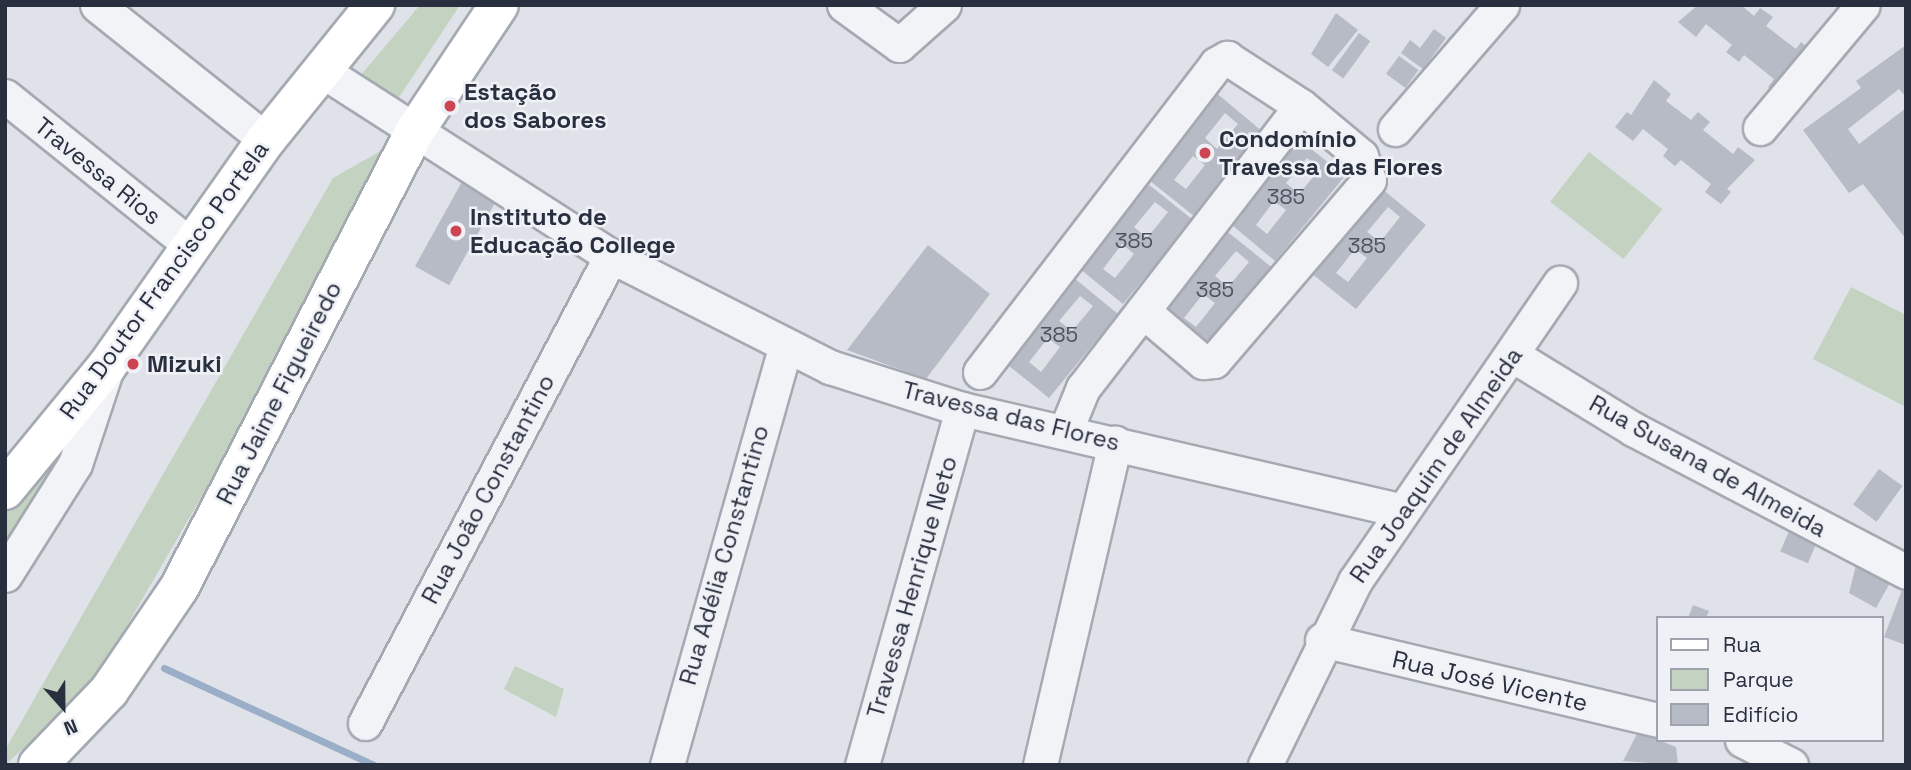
<!DOCTYPE html>
<html>
<head>
<meta charset="utf-8">
<style>
	body { margin:0 }
	#map { position:relative; width:1911px; height:770px; overflow:hidden; background:#dfe2e8; font-family:"Space Grotesk",sans-serif }
	div>[style] { position:absolute }
	.green>* { inset:0; background:#c4d2c1; transform-origin:0 0 }
	.stream>* { height:7px; margin:-3.5px; padding:0 3.5px; transform-origin:3.5px; border-radius:3.5px; background:#9baec8 }
	.building>* { inset:0; background:#b7bbc5; transform-origin:0 0 }
	.roads { filter:drop-shadow(2px 0 #a4a9b2) drop-shadow(-2px 0 #a4a9b2) drop-shadow(0 2px #a4a9b2) drop-shadow(0 -2px #a4a9b2) }
	.minor>* { height:33px; margin:-16.5px; padding:0 16.5px; transform-origin:16.5px; border-radius:16.5px; background:#f2f3f7 }
	.major>* { height:38px; margin:-19px; padding:0 19px; transform-origin:19px; border-radius:19px; background:#fff }
	.dots>* { width:19px; height:19px; translate:-50% -50%; box-sizing:border-box; border:4px solid #eff1f6; border-radius:50% }
	span { translate:-50% -50%; white-space:nowrap; text-align:center; line-height:1.15; -webkit-text-stroke:5px #eff1f6; paint-order:stroke }
	.number-label { font-size:21px; color:#4c5260 }
	.number-label span { -webkit-text-stroke-width:0 }
	.poi-label { font-size:24px; color:#282f3f; font-weight:700 }
	.left { translate:0 -50%; text-align:left }
	.street-label { font-size:24px; color:#282f3f }
	.frame { position:absolute; inset:0; border:7px solid #282f3f; pointer-events:none }
	.legend { position:absolute; left:1656px; top:616px; width:228px; height:126px; box-sizing:border-box; background:#eff1f6; border:2px solid #9fa3ad; margin:0; padding:9px 12px; list-style:none; font-size:21px; color:#282f3f }
	.legend li { display:flex; align-items:center; gap:14px; height:35px }
	.legend b { width:35px; border:2px solid #9fa3ad }
	.north { position:absolute; left:28px; top:672px; width:70px; height:70px; -webkit-text-stroke:5px #eff1f6; paint-order:stroke; rotate:159deg; font-size:19px; font-weight:700; line-height:28px; text-align:center; color:#282f3f }
	.north::after { content:''; display:block; margin:auto; width:24px; height:32px; background:#282f3f; clip-path:polygon(50% 0,100% 100%,50% 72%,0 100%) }
</style>
</head>
<body>
<div id="map">
	<div class="green">
		<div style="clip-path:polygon(420px 5px,460px 5px,392px 108px,355px 82px)"></div>
		<div style="clip-path:polygon(391px 145px,248px 416px,91px 688px,5px 765px,5px 750px,333px 178px)"></div>
		<div style="left:1589px;top:152px;width:93px;height:63px;rotate:38deg"></div>
		<div style="clip-path:polygon(1851px 287px,1906px 315px,1906px 407px,1813px 359px)"></div>
		<div style="clip-path:polygon(70px 421px,71px 457px,5px 561px,5px 499px)"></div>
		<div style="clip-path:polygon(515px 666px,564px 689px,556px 717px,504px 689px)"></div>
	</div>
	<div class="stream">
		<div style="left:164px;top:668px;width:231px;rotate:24.8deg"></div>
	</div>
	<div class="building">
		<div style="clip-path:polygon(1698px 5px,1741px 5px,1754px 16px,1760px 8px,1773px 17px,1766px 26px,1796px 49px,1801px 42px,1818px 56px,1784px 100px,1768px 87px,1774px 79px,1744px 55px,1739px 62px,1726px 52px,1732px 45px,1706px 24px,1696px 37px,1678px 22px)"></div>
		<div style="clip-path:polygon(1336px 13px,1358px 30px,1328px 67px,1311px 54px)"></div>
		<div style="clip-path:polygon(1434px 29px,1446px 38px,1423px 69px,1401px 53px,1410px 40px,1420px 48px)"></div>
		<div style="left:1359px;top:33px;width:14px;height:46px;rotate:36deg"></div>
		<div style="clip-path:polygon(1906px 45px,1906px 97px,1899px 89px,1848px 129px,1859px 144px,1906px 108px,1906px 239px,1863px 184px,1849px 193px,1803px 130px,1861px 88px,1856px 81px)"></div>
		<div style="left:1399px;top:56px;width:24px;height:22px;rotate:36deg"></div>
		<div style="clip-path:polygon(1654px 80px,1671px 94px,1666px 101px,1691px 120px,1698px 112px,1710px 122px,1703px 130px,1733px 154px,1738px 147px,1755px 160px,1727px 189px,1731px 192px,1721px 204px,1705px 192px,1711px 184px,1681px 160px,1675px 166px,1663px 156px,1668px 149px,1643px 129px,1633px 141px,1615px 127px,1627px 112px,1631px 115px)"></div>
		<div style="clip-path:polygon(evenodd,1214px 91px,1263px 132px,1194px 216px,1144px 176px,1214px 91px,1225px 113px,1238px 124px,1217px 149px,1205px 138px,1225px 113px,1214px 91px,1193px 156px,1205px 165px,1186px 189px,1174px 180px,1193px 156px)"></div>
		<div style="clip-path:polygon(evenodd,1295px 136px,1345px 176px,1275px 261px,1226px 220px,1295px 136px,1307px 158px,1320px 169px,1299px 194px,1286px 183px,1307px 158px,1295px 136px,1274px 201px,1286px 210px,1267px 234px,1256px 225px,1274px 201px)"></div>
		<div style="left:464px;top:178px;width:39px;height:101px;rotate:29deg"></div>
		<div style="clip-path:polygon(evenodd,1143px 180px,1193px 220px,1123px 304px,1074px 264px,1143px 180px,1155px 202px,1168px 212px,1147px 238px,1134px 227px,1155px 202px,1143px 180px,1122px 244px,1134px 254px,1115px 278px,1103px 269px,1122px 244px)"></div>
		<div style="clip-path:polygon(evenodd,1376px 184px,1426px 225px,1356px 309px,1306px 269px,1376px 184px,1388px 207px,1400px 217px,1380px 242px,1367px 232px,1388px 207px,1376px 184px,1355px 249px,1367px 258px,1348px 282px,1336px 273px,1355px 249px)"></div>
		<div style="clip-path:polygon(evenodd,1224px 229px,1274px 269px,1204px 354px,1155px 313px,1224px 229px,1236px 251px,1249px 262px,1228px 287px,1215px 276px,1236px 251px,1224px 229px,1203px 294px,1215px 303px,1196px 327px,1184px 318px,1203px 294px)"></div>
		<div style="clip-path:polygon(928px 245px,990px 294px,926px 379px,847px 350px)"></div>
		<div style="clip-path:polygon(evenodd,1068px 273px,1118px 314px,1049px 398px,999px 358px,1068px 273px,1080px 296px,1093px 306px,1072px 331px,1059px 321px,1080px 296px,1068px 273px,1048px 338px,1060px 347px,1041px 372px,1029px 362px,1048px 338px)"></div>
		<div style="left:1879px;top:469px;width:29px;height:44px;rotate:36deg"></div>
		<div style="left:1792px;top:524px;width:30px;height:30px;rotate:23deg"></div>
		<div style="clip-path:polygon(1857px 561px,1891px 581px,1876px 608px,1849px 593px)"></div>
		<div style="clip-path:polygon(1902px 590px,1906px 593px,1906px 645px,1884px 637px)"></div>
		<div style="clip-path:polygon(1693px 605px,1709px 611px,1706px 618px,1688px 618px)"></div>
		<div style="clip-path:polygon(1638px 732px,1676px 747px,1678px 765px,1623px 761px)"></div>
	</div>
	<div class="roads">
		<div class="minor">
			<div style="left:97px;top:5px;width:216px;rotate:38.6deg"></div>
			<div style="left:844px;top:5px;width:68px;rotate:36deg"></div>
			<div style="left:899px;top:45px;width:60px;rotate:-41.6deg"></div>
			<div style="left:321px;top:70px;width:345px;rotate:32.7deg"></div>
			<div style="left:611px;top:256px;width:246px;rotate:26.9deg"></div>
			<div style="left:830px;top:367px;width:139px;rotate:17.7deg"></div>
			<div style="left:962px;top:409px;width:449px;rotate:13deg"></div>
			<div style="left:5px;top:96px;width:238px;rotate:38.8deg"></div>
			<div style="left:1760px;top:128px;width:160px;rotate:-50.1deg"></div>
			<div style="left:1395px;top:129px;width:164px;rotate:-49.2deg"></div>
			<div style="left:1514px;top:356px;width:140px;rotate:31.5deg"></div>
			<div style="left:1633px;top:429px;width:308px;rotate:27.6deg"></div>
			<div style="left:980px;top:372px;width:388px;rotate:-52.5deg"></div>
			<div style="left:1216px;top:64px;width:13px;rotate:-29deg"></div>
			<div style="left:1227px;top:58px;width:88px;rotate:33deg"></div>
			<div style="left:1301px;top:106px;width:78px;rotate:39.8deg"></div>
			<div style="left:1361px;top:156px;width:25px;rotate:72deg"></div>
			<div style="left:1369px;top:180px;width:238px;rotate:130.6deg"></div>
			<div style="left:1214px;top:361px;width:11px;rotate:175deg"></div>
			<div style="left:1203px;top:362px;width:79px;rotate:-139.6deg"></div>
			<div style="left:1065px;top:432px;width:48px;rotate:-67.8deg"></div>
			<div style="left:1083px;top:388px;width:356px;rotate:-52.3deg"></div>
			<div style="left:5px;top:575px;width:131px;rotate:-57.8deg"></div>
			<div style="left:75px;top:464px;width:101px;rotate:-71.6deg"></div>
			<div style="left:1322px;top:640px;width:344px;rotate:13.4deg"></div>
			<div style="left:365px;top:723px;width:528px;rotate:-62.22deg"></div>
			<div style="left:1742px;top:740px;width:55px;rotate:27deg"></div>
			<div style="left:667px;top:765px;width:434px;rotate:-74.2deg"></div>
			<div style="left:862px;top:765px;width:370px;rotate:-74.3deg"></div>
			<div style="left:1040px;top:765px;width:331px;rotate:-76.9deg"></div>
			<div style="left:1265px;top:765px;width:205px;rotate:-63.9deg"></div>
			<div style="left:1355px;top:581px;width:362px;rotate:-55.5deg"></div>
		</div>
		<div class="major">
			<div style="left:5px;top:490px;width:161px;rotate:-50.6deg"></div>
			<div style="left:107px;top:366px;width:276px;rotate:-54.9deg"></div>
			<div style="left:266px;top:140px;width:174px;rotate:-51.1deg"></div>
			<div style="left:38px;top:765px;width:103px;rotate:-46.2deg"></div>
			<div style="left:109px;top:691px;width:125px;rotate:-55.8deg"></div>
			<div style="left:179px;top:588px;width:514px;rotate:-62.69deg"></div>
			<div style="left:415px;top:131px;width:151px;rotate:-56.3deg"></div>
		</div>
	</div>
	<div class="dots">
		<div style="left:450px;top:106px;background:#cd4552"></div>
		<div style="left:1205px;top:153px;background:#cd4552"></div>
		<div style="left:456px;top:231px;background:#cd4552"></div>
		<div style="left:133px;top:364px;background:#cd4552"></div>
	</div>
	<div class="number-label">
		<span style="left:1286px;top:197px">385</span>
		<span style="left:1134px;top:241px">385</span>
		<span style="left:1367px;top:246px">385</span>
		<span style="left:1215px;top:290px">385</span>
		<span style="left:1059px;top:335px">385</span>
	</div>
	<div class="poi-label">
		<span class="left" style="left:464px;top:106px">Estação<br>dos Sabores</span>
		<span class="left" style="left:1219px;top:153px">Condomínio<br>Travessa das Flores</span>
		<span class="left" style="left:470px;top:231px">Instituto de<br>Educação College</span>
		<span class="left" style="left:147px;top:364px">Mizuki</span>
	</div>
	<div class="street-label">
		<span style="left:98px;top:171px;rotate:39deg">Travessa Rios</span>
		<span style="left:164px;top:280px;rotate:-54deg">Rua Doutor Francisco Portela</span>
		<span style="left:279px;top:393px;rotate:-63deg">Rua Jaime Figueiredo</span>
		<span style="left:1011px;top:416px;rotate:14deg">Travessa das Flores</span>
		<span style="left:1436px;top:465px;rotate:-55deg">Rua Joaquim de Almeida</span>
		<span style="left:1708px;top:466px;rotate:29deg">Rua Susana de Almeida</span>
		<span style="left:488px;top:489px;rotate:-62deg">Rua João Constantino</span>
		<span style="left:724px;top:555px;rotate:-74deg">Rua Adélia Constantino</span>
		<span style="left:912px;top:587px;rotate:-74deg">Travessa Henrique Neto</span>
		<span style="left:1490px;top:681px;rotate:13deg">Rua José Vicente</span>
	</div>
	<div class="frame"></div>
	<ul class="legend">
	<li><b style="height:9px;background:#fff"></b>Rua</li>
	<li><b style="height:19px;background:#c4d2c1"></b>Parque</li>
	<li><b style="height:19px;background:#b7bbc5"></b>Edifício</li>
	</ul>
	<div class="north">N</div>
</div>
</body>
</html>
